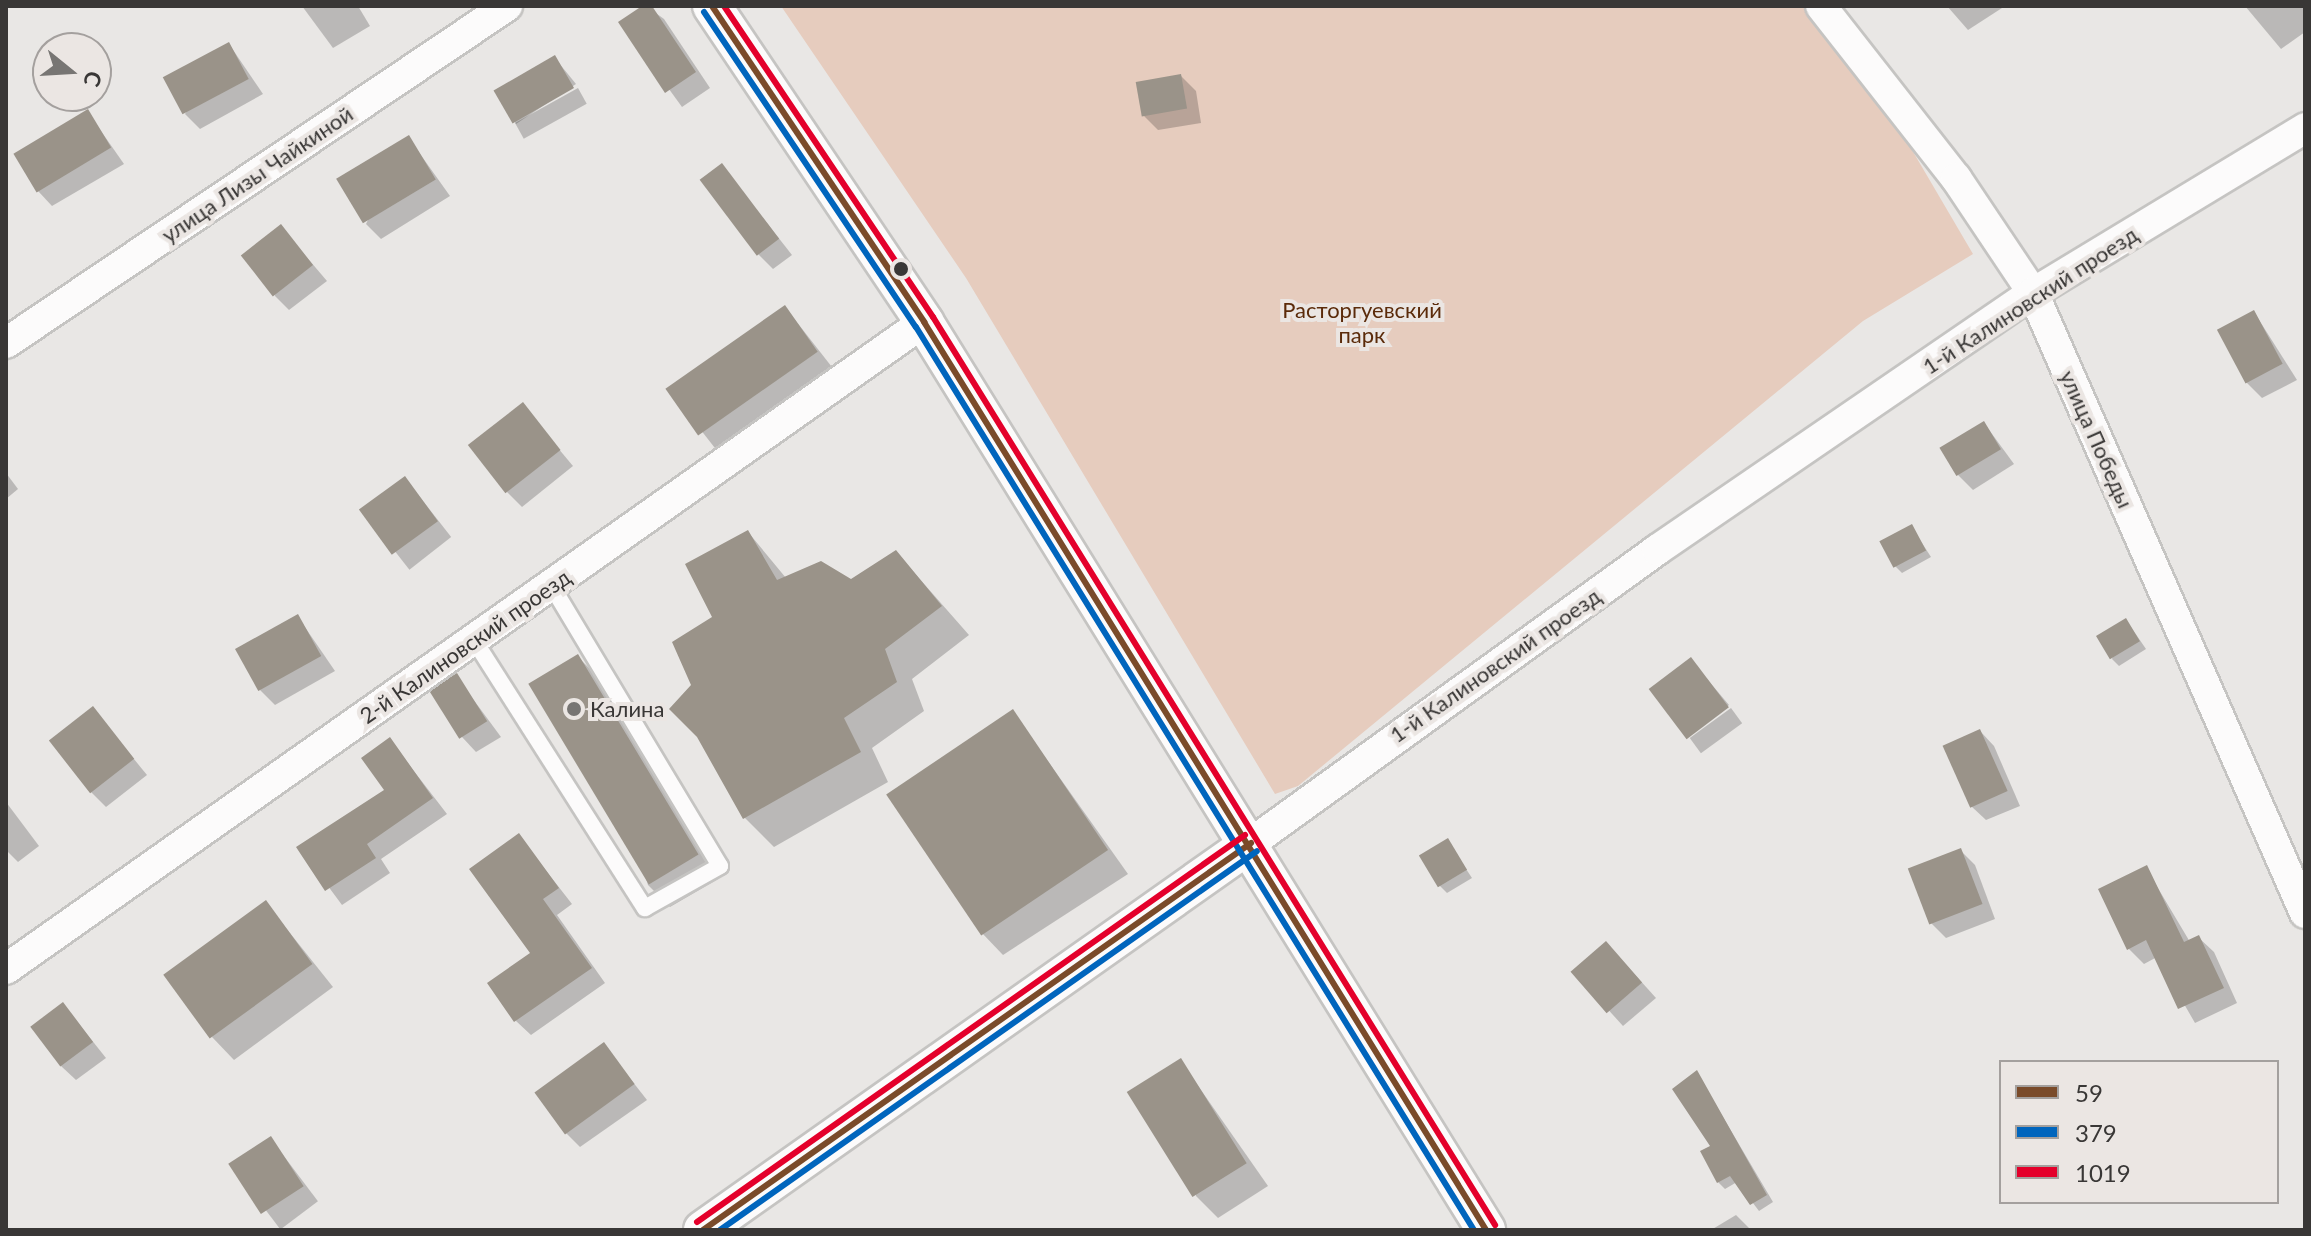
<!DOCTYPE html>
<html>
<head>
<meta charset="utf-8">
<style>
	body { margin:0 }
	#map { position:relative; width:2311px; height:1236px; overflow:hidden; background:#e9e7e5; font-family:Lato,sans-serif }
	div>[style] { position:absolute }
	.green>* { inset:0; background:#e6ccbe }
	.shadow>* { inset:0; background:#0003; transform-origin:0 0 }
	.building>* { inset:0; background:#9a9389; transform-origin:0 0 }
	.roads { filter:drop-shadow(2px 0 #c5c4c2) drop-shadow(-2px 0 #c5c4c2) drop-shadow(0 2px #c5c4c2) drop-shadow(0 -2px #c5c4c2) }
	.service>* { height:16px; margin:-8px; padding:0 8px; transform-origin:8px; border-radius:8px; background:#fcfbfb }
	.minor>* { height:30px; margin:-15px; padding:0 15px; transform-origin:15px; border-radius:15px; background:#fcfbfb }
	.tertiary>* { height:38px; margin:-19px; padding:0 19px; transform-origin:19px; border-radius:19px; background:#fcfbfb }
	.bus-1>* { height:6px; margin:-3px; padding:0 3px; transform-origin:3px; border-radius:3px; background:#7a4b2a }
	.bus-2>* { height:6px; margin:-3px; padding:0 3px; transform-origin:3px; border-radius:3px; background:#0065bd }
	.bus-3>* { height:6px; margin:-3px; padding:0 3px; transform-origin:3px; border-radius:3px; background:#e4002b }
	.dots>* { width:22px; height:22px; translate:-50% -50%; box-sizing:border-box; border:4px solid #ebe6e3; border-radius:50% }
	span { translate:-50% -50%; white-space:nowrap; text-align:center; line-height:1.15; -webkit-text-stroke:8px #ebe6e3; paint-order:stroke }
	.street-label { font-size:22px; color:#393736 }
	.park-label { font-size:22px; color:#5b2b0a }
	.poi-label { font-size:22px; color:#393736 }
	.left { translate:0 -50%; text-align:left }
	.frame { position:absolute; inset:0; border:8px solid #393736; pointer-events:none }
	.legend { position:absolute; left:1999px; top:1060px; width:280px; height:144px; box-sizing:border-box; background:#ebe6e3; border:2px solid #a4a09e; margin:0; padding:10px 14px; list-style:none; font-size:24px; color:#393736 }
	.legend li { display:flex; align-items:center; gap:16px; height:40px }
	.legend b { width:40px; border:2px solid #a4a09e }
	.north { position:absolute; left:32px; top:32px; width:80px; height:80px; box-sizing:border-box; background:#ebe6e3; border:2px solid #a4a09e; border-radius:50%; rotate:108deg; font-size:22px; font-weight:700; line-height:32px; text-align:center; color:#393736 }
	.north::after { content:''; display:block; margin:auto; width:28px; height:36px; background:#777573; clip-path:polygon(50% 0,100% 100%,50% 72%,0 100%) }
</style>
</head>
<body>
<div id="map">
	<div class="green">
		<div style="clip-path:polygon(781px 6px,1804px 6px,1895px 121px,1973px 254px,1863px 321px,1298px 786px,1275px 794px,966px 278px)"></div>
	</div>
	<div class="shadow">
		<div style="clip-path:polygon(302px 6px,358px 6px,370px 26px,333px 48px)"></div>
		<div style="clip-path:polygon(646px 6px,664px 19px,710px 88px,682px 107px,621px 23px)"></div>
		<div style="clip-path:polygon(1947px 6px,2000px 6px,2002px 8px,1968px 30px)"></div>
		<div style="clip-path:polygon(2245px 6px,2305px 6px,2305px 32px,2281px 49px)"></div>
		<div style="clip-path:polygon(229px 44px,263px 94px,200px 129px,185px 114px)"></div>
		<div style="clip-path:polygon(554px 57px,576px 84px,516px 124px,496px 90px)"></div>
		<div style="clip-path:polygon(1181px 76px,1196px 91px,1201px 123px,1158px 130px,1143px 115px)"></div>
		<div style="left:578px;top:88px;width:18px;height:72px;rotate:61deg"></div>
		<div style="clip-path:polygon(87px 111px,124px 164px,52px 206px,38px 191px)"></div>
		<div style="clip-path:polygon(408px 137px,450px 196px,381px 239px,366px 224px)"></div>
		<div style="clip-path:polygon(722px 166px,792px 255px,773px 269px,758px 254px)"></div>
		<div style="clip-path:polygon(281px 227px,327px 281px,289px 310px,275px 296px)"></div>
		<div style="left:785px;top:307px;width:86px;height:142px;rotate:52deg"></div>
		<div style="clip-path:polygon(2254px 312px,2297px 380px,2262px 398px,2247px 383px)"></div>
		<div style="clip-path:polygon(522px 405px,573px 466px,522px 507px,507px 492px)"></div>
		<div style="clip-path:polygon(1984px 423px,2014px 464px,1973px 490px,1958px 475px)"></div>
		<div style="clip-path:polygon(6px 473px,18px 489px,6px 499px)"></div>
		<div style="left:405px;top:478px;width:75px;height:53px;rotate:52deg"></div>
		<div style="clip-path:polygon(1911px 526px,1931px 557px,1902px 573px,1895px 566px)"></div>
		<div style="clip-path:polygon(748px 532px,786px 578px,851px 581px,896px 552px,969px 635px,912px 679px,924px 711px,872px 748px,888px 782px,774px 847px,745px 818px,694px 685px)"></div>
		<div style="clip-path:polygon(298px 617px,335px 671px,275px 705px,260px 690px)"></div>
		<div style="clip-path:polygon(2126px 620px,2146px 649px,2119px 666px,2112px 659px)"></div>
		<div style="clip-path:polygon(577px 656px,600px 679px,718px 879px,670px 907px,648px 885px)"></div>
		<div style="clip-path:polygon(1691px 660px,1729px 705px,1687px 736px)"></div>
		<div style="clip-path:polygon(456px 676px,501px 737px,476px 752px,462px 737px)"></div>
		<div style="left:1731px;top:708px;width:19px;height:51px;rotate:54deg"></div>
		<div style="clip-path:polygon(93px 709px,147px 775px,106px 807px,91px 792px)"></div>
		<div style="clip-path:polygon(1013px 712px,1128px 874px,1003px 955px,981px 932px)"></div>
		<div style="clip-path:polygon(1980px 731px,1994px 746px,2020px 806px,1986px 820px,1971px 806px)"></div>
		<div style="clip-path:polygon(390px 740px,447px 814px,381px 859px,390px 873px,342px 905px,299px 847px,386px 791px)"></div>
		<div style="clip-path:polygon(6px 802px,39px 846px,18px 862px,6px 850px)"></div>
		<div style="clip-path:polygon(519px 836px,572px 904px,557px 915px,605px 983px,531px 1035px,516px 1021px,533px 953px)"></div>
		<div style="clip-path:polygon(1447px 840px,1472px 878px,1447px 893px,1440px 886px)"></div>
		<div style="clip-path:polygon(1960px 850px,1975px 865px,1995px 919px,1946px 938px,1931px 923px)"></div>
		<div style="clip-path:polygon(2146px 868px,2190px 942px,2199px 938px,2214px 952px,2237px 1003px,2195px 1023px,2157px 957px,2144px 964px,2129px 949px)"></div>
		<div style="clip-path:polygon(266px 903px,333px 987px,234px 1060px,212px 1037px)"></div>
		<div style="clip-path:polygon(1620px 958px,1656px 998px,1623px 1026px,1574px 972px)"></div>
		<div style="clip-path:polygon(63px 1004px,106px 1058px,76px 1080px,61px 1066px)"></div>
		<div style="clip-path:polygon(603px 1044px,647px 1100px,580px 1147px,565px 1132px)"></div>
		<div style="clip-path:polygon(1180px 1060px,1268px 1186px,1218px 1218px,1196px 1196px)"></div>
		<div style="clip-path:polygon(1697px 1073px,1773px 1202px,1759px 1211px,1737px 1182px,1725px 1189px,1718px 1182px)"></div>
		<div style="left:271px;top:1139px;width:78px;height:47px;rotate:53deg"></div>
		<div style="clip-path:polygon(1736px 1215px,1751px 1230px,1711px 1230px)"></div>
	</div>
	<div class="building">
		<div style="clip-path:polygon(642px 6px,652px 6px,696px 72px,665px 93px,618px 22px)"></div>
		<div style="left:229px;top:42px;width:42px;height:75px;rotate:62deg"></div>
		<div style="left:555px;top:55px;width:38px;height:71px;rotate:60deg"></div>
		<div style="left:1181px;top:74px;width:35px;height:46px;rotate:80deg"></div>
		<div style="left:88px;top:109px;width:45px;height:87px;rotate:59deg"></div>
		<div style="left:409px;top:135px;width:52px;height:85px;rotate:59deg"></div>
		<div style="left:722px;top:163px;width:95px;height:28px;rotate:53deg"></div>
		<div style="left:281px;top:224px;width:52px;height:51px;rotate:52deg"></div>
		<div style="left:785px;top:305px;width:57px;height:146px;rotate:55deg"></div>
		<div style="left:2254px;top:310px;width:61px;height:42px;rotate:62deg"></div>
		<div style="left:523px;top:402px;width:61px;height:70px;rotate:52deg"></div>
		<div style="left:1984px;top:421px;width:33px;height:52px;rotate:59deg"></div>
		<div style="left:405px;top:476px;width:56px;height:57px;rotate:54deg"></div>
		<div style="left:1912px;top:524px;width:30px;height:37px;rotate:62deg"></div>
		<div style="clip-path:polygon(748px 530px,777px 580px,821px 561px,851px 579px,896px 550px,942px 606px,885px 649px,897px 682px,844px 718px,861px 752px,743px 819px,697px 737px,669px 709px,691px 685px,672px 642px,712px 617px,685px 564px)"></div>
		<div style="left:298px;top:614px;width:48px;height:72px;rotate:61deg"></div>
		<div style="left:2126px;top:618px;width:27px;height:35px;rotate:59deg"></div>
		<div style="left:578px;top:654px;width:234px;height:58px;rotate:59deg"></div>
		<div style="left:1691px;top:657px;width:63px;height:53px;rotate:53deg"></div>
		<div style="left:457px;top:673px;width:57px;height:33px;rotate:58deg"></div>
		<div style="left:93px;top:706px;width:67px;height:56px;rotate:52deg"></div>
		<div style="left:1013px;top:709px;width:170px;height:153px;rotate:56deg"></div>
		<div style="left:1980px;top:729px;width:68px;height:41px;rotate:66deg"></div>
		<div style="clip-path:polygon(390px 737px,433px 798px,367px 844px,376px 858px,325px 891px,296px 847px,384px 790px,361px 758px)"></div>
		<div style="clip-path:polygon(519px 833px,559px 888px,543px 899px,592px 968px,514px 1022px,487px 983px,530px 953px,469px 869px)"></div>
		<div style="left:1448px;top:838px;width:37px;height:34px;rotate:59deg"></div>
		<div style="left:1961px;top:848px;width:60px;height:57px;rotate:69deg"></div>
		<div style="clip-path:polygon(2147px 865px,2184px 942px,2199px 935px,2224px 988px,2178px 1009px,2146px 940px,2127px 950px,2098px 889px)"></div>
		<div style="left:266px;top:900px;width:79px;height:127px;rotate:54deg"></div>
		<div style="left:1606px;top:941px;width:55px;height:47px;rotate:49deg"></div>
		<div style="left:63px;top:1002px;width:50px;height:41px;rotate:53deg"></div>
		<div style="left:604px;top:1042px;width:52px;height:86px;rotate:54deg"></div>
		<div style="left:1181px;top:1058px;width:124px;height:64px;rotate:58deg"></div>
		<div style="clip-path:polygon(1697px 1070px,1767px 1195px,1750px 1205px,1730px 1176px,1717px 1183px,1700px 1151px,1710px 1146px,1672px 1089px)"></div>
		<div style="left:271px;top:1136px;width:60px;height:51px;rotate:57deg"></div>
	</div>
	<div class="roads">
		<div class="service">
			<div style="left:474px;top:640px;width:318px;rotate:57.5deg"></div>
			<div style="left:645px;top:908px;width:86px;rotate:-29.2deg"></div>
			<div style="left:720px;top:866px;width:328px;rotate:-121deg"></div>
		</div>
		<div class="minor">
			<div style="left:1821px;top:6px;width:219px;rotate:51.9deg"></div>
			<div style="left:1956px;top:178px;width:138px;rotate:56.2deg"></div>
			<div style="left:2033px;top:293px;width:677px;rotate:66.31deg"></div>
			<div style="left:6px;top:343px;width:604px;rotate:-33.93deg"></div>
			<div style="left:1251px;top:843px;width:501px;rotate:-35.82deg"></div>
			<div style="left:1657px;top:550px;width:455px;rotate:-34.4deg"></div>
			<div style="left:2033px;top:293px;width:318px;rotate:-31.2deg"></div>
			<div style="left:6px;top:969px;width:1123px;rotate:-35.18deg"></div>
		</div>
		<div class="tertiary">
			<div style="left:712px;top:6px;width:381px;rotate:56.1deg"></div>
			<div style="left:924px;top:322px;width:1068px;rotate:58.24deg"></div>
			<div style="left:703px;top:1230px;width:671px;rotate:-35.23deg"></div>
		</div>
	</div>
	<div class="bus-1">
		<div style="left:712px;top:6px;width:381px;rotate:56.1deg"></div>
		<div style="left:924px;top:322px;width:1068px;rotate:58.24deg"></div>
		<div style="left:703px;top:1230px;width:671px;rotate:-35.23deg"></div>
	</div>
	<div class="bus-2">
		<div style="left:704px;top:12px;width:380px;rotate:56.1deg"></div>
		<div style="left:916px;top:327px;width:1061px;rotate:58.29deg"></div>
		<div style="left:720px;top:1230px;width:657px;rotate:-35.21deg"></div>
	</div>
	<div class="bus-3">
		<div style="left:724px;top:6px;width:375px;rotate:56.1deg"></div>
		<div style="left:933px;top:317px;width:1068px;rotate:58.24deg"></div>
		<div style="left:697px;top:1222px;width:671px;rotate:-35.23deg"></div>
	</div>
	<div class="dots">
		<div style="left:901px;top:269px;background:#393736"></div>
		<div style="left:574px;top:709px;background:#777573"></div>
	</div>
	<div class="street-label">
		<span style="left:257px;top:174px;rotate:-34deg">улица Лизы Чайкиной</span>
		<span style="left:2030px;top:300px;rotate:-33deg">1-й Калиновский проезд</span>
		<span style="left:2097px;top:439px;rotate:66deg">улица Победы</span>
		<span style="left:465px;top:646px;rotate:-35deg">2-й Калиновский проезд</span>
		<span style="left:1495px;top:665px;rotate:-35deg">1-й Калиновский проезд</span>
	</div>
	<div class="park-label">
		<span style="left:1362px;top:322px">Расторгуевский<br>парк</span>
	</div>
	<div class="poi-label">
		<span class="left" style="left:590px;top:709px">Калина</span>
	</div>
	<div class="frame"></div>
	<ul class="legend">
	<li><b style="height:10px;background:#7a4b2a"></b>59</li>
	<li><b style="height:10px;background:#0065bd"></b>379</li>
	<li><b style="height:10px;background:#e4002b"></b>1019</li>
	</ul>
	<div class="north">С</div>
</div>
</body>
</html>
